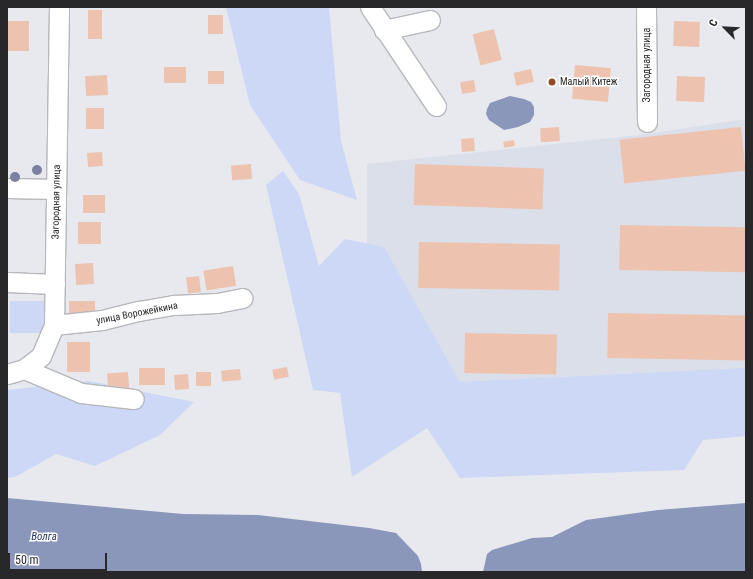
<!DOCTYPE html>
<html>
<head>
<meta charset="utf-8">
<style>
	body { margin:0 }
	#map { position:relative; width:753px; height:579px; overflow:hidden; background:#e8e9ee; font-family:"Roboto Condensed",sans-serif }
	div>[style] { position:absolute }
	.built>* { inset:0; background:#dadfea }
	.green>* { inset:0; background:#cdd8f6; transform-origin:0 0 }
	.water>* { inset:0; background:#8a96ba }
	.building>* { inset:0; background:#edc3b0; transform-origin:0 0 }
	.roads { filter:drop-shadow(1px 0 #b7b8bc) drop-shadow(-1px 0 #b7b8bc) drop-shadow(0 1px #b7b8bc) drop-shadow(0 -1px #b7b8bc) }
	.minor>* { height:19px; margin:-9.5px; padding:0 9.5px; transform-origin:9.5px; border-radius:9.5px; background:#fff }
	.trees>* { width:10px; height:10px; margin:-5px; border-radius:50%; background:#7c829e }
	.dots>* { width:11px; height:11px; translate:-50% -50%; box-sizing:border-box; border:2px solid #fff; border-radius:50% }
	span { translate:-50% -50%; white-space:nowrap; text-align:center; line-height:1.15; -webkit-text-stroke:3px #fff; paint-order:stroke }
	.street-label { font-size:10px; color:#28282a }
	.poi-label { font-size:10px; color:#28282a }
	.left { translate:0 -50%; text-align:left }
	.water-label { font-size:11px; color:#283464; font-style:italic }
	.frame { position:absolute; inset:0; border:8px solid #28282a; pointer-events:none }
	.north { position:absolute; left:705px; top:8px; width:40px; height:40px; -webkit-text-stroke:3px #fff; paint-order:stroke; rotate:294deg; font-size:11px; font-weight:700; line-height:16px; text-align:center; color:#28282a }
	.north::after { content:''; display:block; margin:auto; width:14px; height:18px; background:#28282a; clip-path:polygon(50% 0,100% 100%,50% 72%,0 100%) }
	.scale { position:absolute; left:8px; top:553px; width:99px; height:18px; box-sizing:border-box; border:2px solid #28282a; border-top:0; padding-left:5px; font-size:12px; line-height:14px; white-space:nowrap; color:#28282a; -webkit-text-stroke:3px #fff; paint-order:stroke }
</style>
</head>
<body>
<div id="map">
	<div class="built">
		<div style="clip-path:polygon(746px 119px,746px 384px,460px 397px,367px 261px,367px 164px,639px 135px)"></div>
	</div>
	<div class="green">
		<div style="clip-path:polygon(226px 7px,329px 7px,341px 141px,357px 200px,300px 180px,250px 105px)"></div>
		<div style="clip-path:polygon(283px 171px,299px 194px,319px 266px,345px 239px,384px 247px,460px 382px,746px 368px,746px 436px,703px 440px,684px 470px,460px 478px,427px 428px,352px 477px,340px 393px,313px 390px,266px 185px)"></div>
		<div style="left:10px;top:301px;width:34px;height:32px"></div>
		<div style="clip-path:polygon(89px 381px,194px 402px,160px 435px,95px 466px,56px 454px,15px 477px,7px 478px,7px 390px)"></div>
	</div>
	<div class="water">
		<div style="clip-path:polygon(510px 96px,524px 99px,531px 102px,534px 107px,534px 115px,530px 122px,518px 127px,504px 130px,489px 120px,486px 114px,487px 109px,490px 103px)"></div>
		<div style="clip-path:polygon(7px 498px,183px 514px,258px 515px,369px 528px,396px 533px,418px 556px,421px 564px,422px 572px,7px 572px)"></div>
		<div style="clip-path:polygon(746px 503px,746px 572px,483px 572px,487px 554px,492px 550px,532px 538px,552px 537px,586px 520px,658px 510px)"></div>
	</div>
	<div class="building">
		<div style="left:88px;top:10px;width:14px;height:29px"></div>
		<div style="left:208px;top:15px;width:15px;height:19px"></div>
		<div style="left:8px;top:21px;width:21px;height:30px"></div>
		<div style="left:674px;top:21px;width:26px;height:25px;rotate:2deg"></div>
		<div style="left:494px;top:29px;width:32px;height:22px;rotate:76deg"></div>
		<div style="left:575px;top:65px;width:36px;height:34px;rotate:5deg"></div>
		<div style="left:186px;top:67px;width:16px;height:22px;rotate:90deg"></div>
		<div style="left:531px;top:69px;width:13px;height:18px;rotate:77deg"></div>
		<div style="left:208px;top:71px;width:16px;height:13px"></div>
		<div style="left:107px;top:75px;width:20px;height:22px;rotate:87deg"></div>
		<div style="left:677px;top:76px;width:28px;height:25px;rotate:2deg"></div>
		<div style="left:474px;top:80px;width:12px;height:14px;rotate:81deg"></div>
		<div style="left:86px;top:108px;width:18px;height:21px"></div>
		<div style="left:559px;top:127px;width:14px;height:19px;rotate:86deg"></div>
		<div style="left:741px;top:127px;width:44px;height:122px;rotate:84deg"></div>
		<div style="left:474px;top:138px;width:13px;height:13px;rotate:86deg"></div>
		<div style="left:514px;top:140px;width:6px;height:11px;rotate:81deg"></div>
		<div style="left:102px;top:152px;width:14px;height:15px;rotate:86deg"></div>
		<div style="left:251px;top:164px;width:15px;height:20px;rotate:86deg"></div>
		<div style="left:415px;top:164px;width:129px;height:41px;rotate:2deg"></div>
		<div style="left:83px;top:195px;width:22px;height:18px"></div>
		<div style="left:101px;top:222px;width:22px;height:23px;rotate:90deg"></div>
		<div style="left:620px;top:225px;width:126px;height:45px;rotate:1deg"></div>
		<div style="left:419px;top:242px;width:141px;height:46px;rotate:1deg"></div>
		<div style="left:93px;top:263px;width:21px;height:18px;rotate:87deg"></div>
		<div style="left:233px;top:266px;width:20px;height:30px;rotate:81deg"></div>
		<div style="left:199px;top:276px;width:16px;height:13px;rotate:83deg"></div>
		<div style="left:69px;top:301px;width:26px;height:12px"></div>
		<div style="left:608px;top:313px;width:138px;height:45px;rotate:1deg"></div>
		<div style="left:465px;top:333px;width:92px;height:40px;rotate:1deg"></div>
		<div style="left:67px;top:342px;width:23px;height:30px"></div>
		<div style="left:287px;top:367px;width:10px;height:15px;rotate:79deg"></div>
		<div style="left:139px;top:368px;width:26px;height:17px"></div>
		<div style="left:240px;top:369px;width:11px;height:19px;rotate:85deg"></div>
		<div style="left:128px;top:372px;width:16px;height:21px;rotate:86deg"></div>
		<div style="left:196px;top:372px;width:15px;height:14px"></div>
		<div style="left:188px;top:374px;width:15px;height:14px;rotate:86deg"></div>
	</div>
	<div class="roads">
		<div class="minor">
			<div style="left:370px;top:7px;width:119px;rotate:56.3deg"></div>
			<div style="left:646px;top:7px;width:115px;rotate:89.5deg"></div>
			<div style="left:384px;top:30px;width:47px;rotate:-12.3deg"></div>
			<div style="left:7px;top:188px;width:49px;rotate:1.2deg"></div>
			<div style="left:7px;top:282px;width:48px;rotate:2.4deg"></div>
			<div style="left:54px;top:325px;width:48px;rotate:-5.9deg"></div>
			<div style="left:102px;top:320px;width:38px;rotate:-14deg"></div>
			<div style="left:139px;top:311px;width:36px;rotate:-10deg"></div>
			<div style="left:174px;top:305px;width:43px;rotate:-2.7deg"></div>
			<div style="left:217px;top:303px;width:26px;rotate:-11deg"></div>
			<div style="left:24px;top:369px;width:62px;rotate:22.8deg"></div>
			<div style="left:81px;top:393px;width:53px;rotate:6.5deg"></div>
			<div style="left:7px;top:374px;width:18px;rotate:-16deg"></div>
			<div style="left:24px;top:369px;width:21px;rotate:-37deg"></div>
			<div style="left:41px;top:356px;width:34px;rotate:-67deg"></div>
			<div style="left:54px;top:325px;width:318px;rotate:-89.1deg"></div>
		</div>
	</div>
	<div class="trees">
		<div style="left:37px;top:170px"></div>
		<div style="left:15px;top:177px"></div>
	</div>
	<div class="dots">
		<div style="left:552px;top:82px;background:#924a27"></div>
	</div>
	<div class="street-label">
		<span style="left:647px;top:65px;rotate:-90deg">Загородная улица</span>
		<span style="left:56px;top:202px;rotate:-89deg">Загородная улица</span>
		<span style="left:137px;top:313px;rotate:-11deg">улица Ворожейкина</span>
	</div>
	<div class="poi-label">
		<span class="left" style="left:560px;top:82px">Малый Китеж</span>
	</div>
	<div class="water-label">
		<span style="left:44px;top:537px">Волга</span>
	</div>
	<div class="frame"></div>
	<div class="north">С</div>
	<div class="scale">50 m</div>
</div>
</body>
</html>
